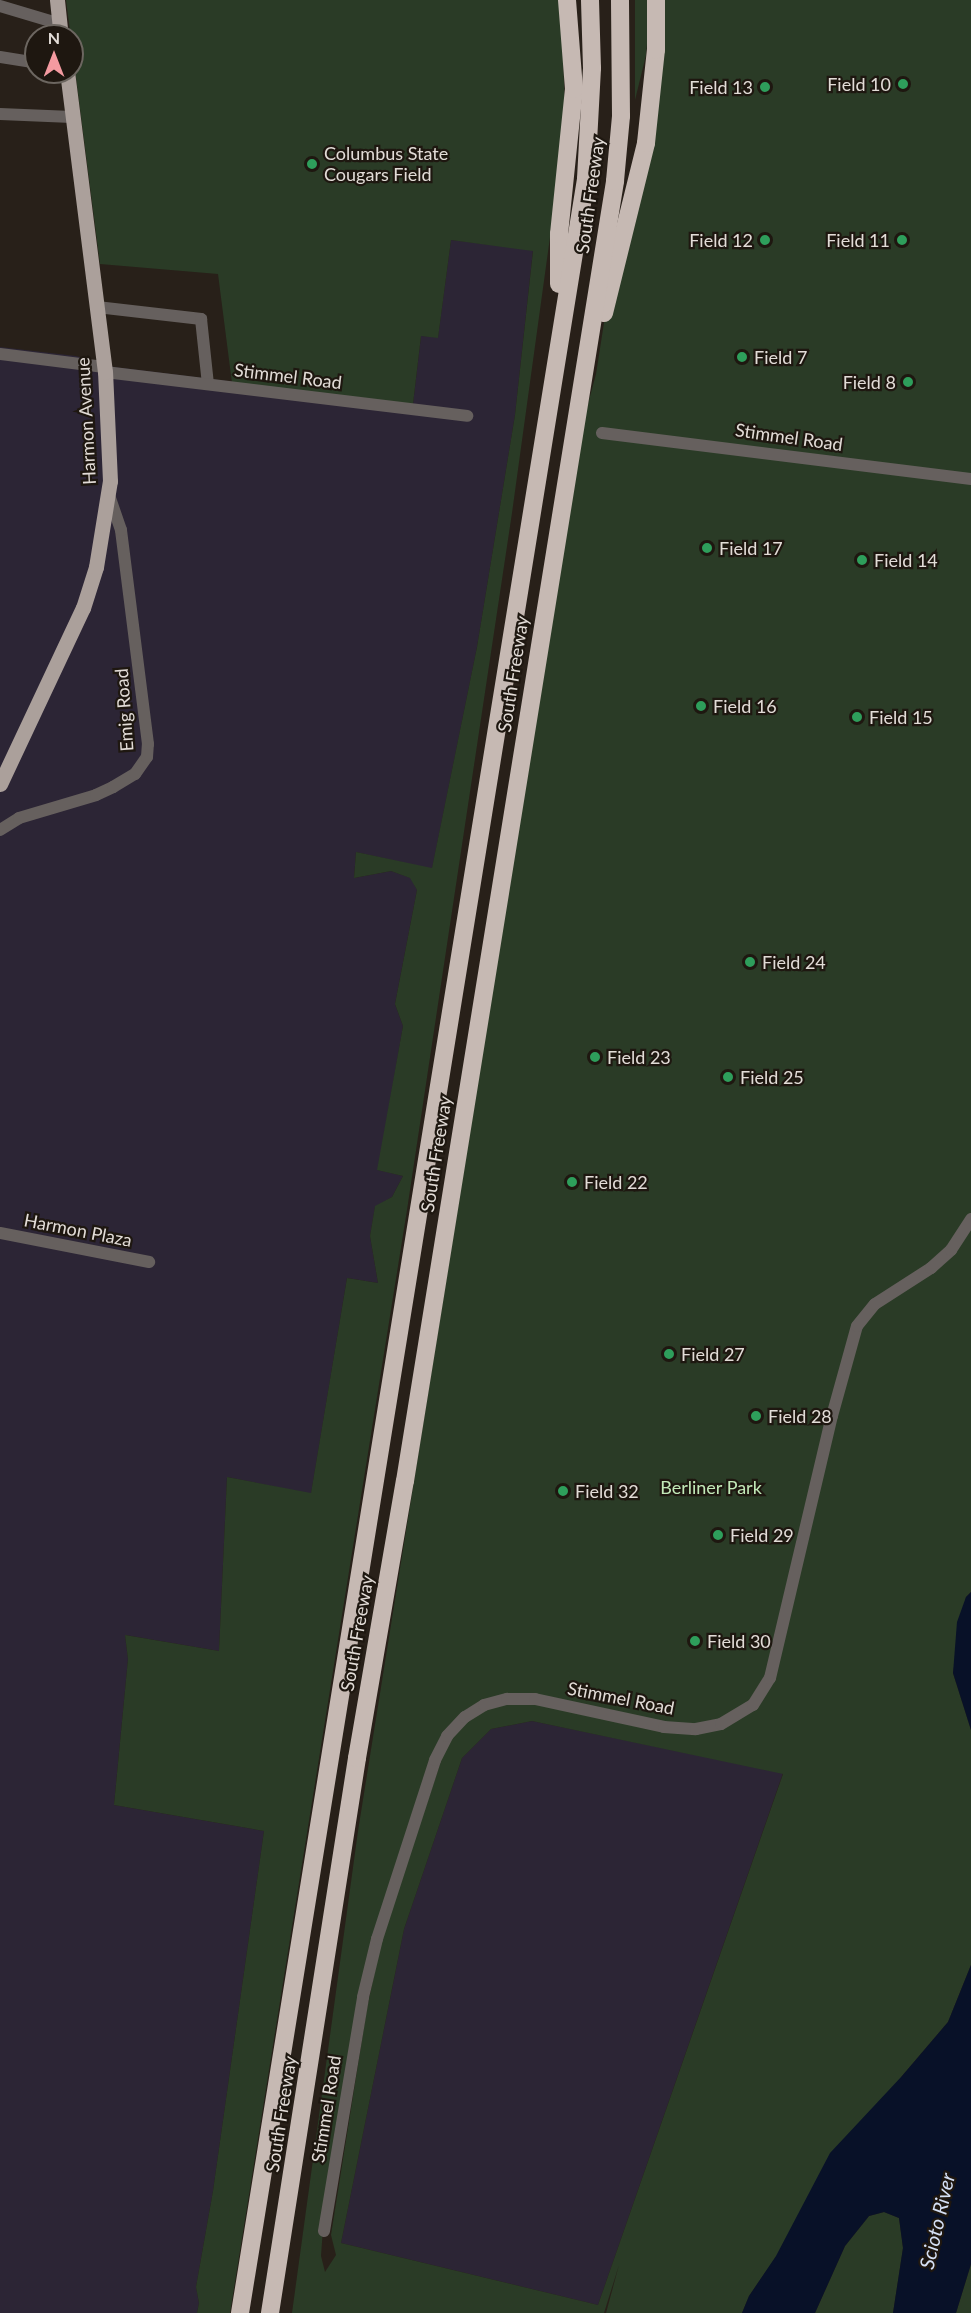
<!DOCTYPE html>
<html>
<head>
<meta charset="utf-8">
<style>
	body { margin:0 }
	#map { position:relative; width:971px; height:2313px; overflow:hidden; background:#282019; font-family:Lato,sans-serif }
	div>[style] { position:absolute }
	.industrial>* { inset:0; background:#2c2535 }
	.green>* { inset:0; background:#2a3b26 }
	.water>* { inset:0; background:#081128 }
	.minor>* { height:12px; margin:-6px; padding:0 6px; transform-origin:6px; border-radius:6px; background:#66605e }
	.major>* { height:15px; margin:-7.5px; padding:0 7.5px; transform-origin:7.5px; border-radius:7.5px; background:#aba09b }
	.highway>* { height:18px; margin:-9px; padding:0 9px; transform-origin:9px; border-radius:9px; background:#c6b9b3 }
	.dots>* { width:16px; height:16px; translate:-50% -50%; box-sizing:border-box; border:3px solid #1e1710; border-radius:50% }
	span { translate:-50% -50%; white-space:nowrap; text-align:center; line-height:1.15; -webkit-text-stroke:4.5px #1e1710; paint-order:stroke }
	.poi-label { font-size:18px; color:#e2dcd7 }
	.right { translate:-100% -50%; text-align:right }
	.left { translate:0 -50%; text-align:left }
	.street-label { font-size:18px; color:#e2dcd7 }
	.park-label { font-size:18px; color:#c2e9b8 }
	.water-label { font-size:20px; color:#d5e0f5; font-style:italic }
	.north { position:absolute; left:24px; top:24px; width:60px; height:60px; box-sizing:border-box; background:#1e1710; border:2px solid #6c6660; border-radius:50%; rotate:0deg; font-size:16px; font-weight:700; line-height:24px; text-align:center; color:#e2dcd7 }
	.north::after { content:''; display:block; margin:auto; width:21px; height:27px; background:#f49aa0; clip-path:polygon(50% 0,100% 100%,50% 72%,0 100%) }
</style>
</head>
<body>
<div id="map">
	<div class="industrial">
		<div style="clip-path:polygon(451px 240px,533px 250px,515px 415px,477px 647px,432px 869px,356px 852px,354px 878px,391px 871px,411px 878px,417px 890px,395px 1004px,403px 1026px,378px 1170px,403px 1176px,392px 1197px,375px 1207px,370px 1236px,378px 1283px,347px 1278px,311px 1494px,227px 1477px,219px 1651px,125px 1635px,128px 1659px,114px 1805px,264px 1831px,213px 2191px,196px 2287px,199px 2303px,197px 2313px,0 2313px,0 347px,76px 356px,114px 367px,413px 404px,421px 336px,438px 337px)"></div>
		<div style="clip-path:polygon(532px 1721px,783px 1773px,598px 2305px,341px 2243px,404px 1929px,462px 1758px,491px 1729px)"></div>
	</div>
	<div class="green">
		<div style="clip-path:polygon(66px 0,561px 0,565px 111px,559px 172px,512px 513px,407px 1210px,230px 2313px,197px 2313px,199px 2303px,196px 2287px,213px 2191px,264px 1831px,114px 1805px,128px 1659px,125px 1635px,219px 1651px,227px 1477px,311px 1493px,347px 1278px,378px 1283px,370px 1236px,375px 1206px,392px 1197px,403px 1176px,377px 1170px,403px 1026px,395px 1004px,417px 890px,410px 878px,391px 871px,354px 878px,356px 852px,432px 868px,477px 647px,515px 415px,533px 251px,451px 240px,438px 338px,421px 336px,413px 404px,232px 383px,218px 274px,100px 264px)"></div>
		<div style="clip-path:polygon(635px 0,647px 0,649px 21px,646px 55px,635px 100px)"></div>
		<div style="clip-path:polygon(evenodd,658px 0,971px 0,971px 1592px,966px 1597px,953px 1673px,971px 1730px,971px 1965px,948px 2022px,902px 2076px,776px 2257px,749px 2296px,742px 2313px,606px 2313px,619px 2265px,604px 2313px,292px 2313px,358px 1831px,584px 419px,596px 374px,621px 214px,651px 82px,658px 0,468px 1708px,480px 1710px,448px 1740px,382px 1938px,367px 2008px,331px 2235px,336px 2255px,325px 2272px,321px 2256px,324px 2214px,377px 1929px,446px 1730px,468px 1708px,658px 0,532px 1721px,783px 1774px,598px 2305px,341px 2243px,404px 1929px,462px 1758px,491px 1729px,532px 1721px)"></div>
		<div style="clip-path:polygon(884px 2212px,899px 2218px,903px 2248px,893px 2313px,815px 2313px,845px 2246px,869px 2216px)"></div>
		<div style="clip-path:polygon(971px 2264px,971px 2313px,956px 2313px)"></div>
	</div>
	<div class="water">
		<div style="clip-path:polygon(971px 1592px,971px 1730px,953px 1673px,957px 1622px,966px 1597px)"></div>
		<div style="clip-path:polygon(971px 1965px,971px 2264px,956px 2313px,893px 2313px,903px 2248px,899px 2218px,884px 2212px,869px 2216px,845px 2246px,815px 2313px,742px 2313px,749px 2296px,776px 2256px,830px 2153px,902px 2076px,948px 2022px)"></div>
	</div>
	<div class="minor">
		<div style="left:0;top:6px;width:63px;rotate:16.7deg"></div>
		<div style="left:0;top:57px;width:36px;rotate:9deg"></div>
		<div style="left:0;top:114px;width:72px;rotate:2.4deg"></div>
		<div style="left:97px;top:307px;width:105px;rotate:6.6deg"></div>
		<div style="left:201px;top:319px;width:65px;rotate:83.9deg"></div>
		<div style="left:0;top:354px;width:105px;rotate:7.1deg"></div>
		<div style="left:105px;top:372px;width:365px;rotate:6.9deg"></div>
		<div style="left:602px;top:433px;width:372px;rotate:7.1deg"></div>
		<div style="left:0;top:830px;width:22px;rotate:-32deg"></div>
		<div style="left:19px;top:818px;width:80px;rotate:-16.6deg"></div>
		<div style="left:96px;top:795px;width:19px;rotate:-25deg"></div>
		<div style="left:113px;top:787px;width:26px;rotate:-31deg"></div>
		<div style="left:135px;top:774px;width:21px;rotate:-55deg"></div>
		<div style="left:147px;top:757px;width:13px;rotate:-86deg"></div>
		<div style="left:148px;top:744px;width:216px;rotate:-97.2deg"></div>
		<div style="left:121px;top:530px;width:36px;rotate:-109deg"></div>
		<div style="left:0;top:1233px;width:152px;rotate:11deg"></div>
		<div style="left:324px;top:2231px;width:237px;rotate:-80.5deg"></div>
		<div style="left:363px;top:1997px;width:60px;rotate:-76.4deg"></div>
		<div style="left:377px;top:1939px;width:188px;rotate:-72deg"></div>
		<div style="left:435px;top:1760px;width:27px;rotate:-63deg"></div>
		<div style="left:447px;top:1736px;width:26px;rotate:-47deg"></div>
		<div style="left:465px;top:1717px;width:22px;rotate:-32deg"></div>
		<div style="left:484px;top:1705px;width:24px;rotate:-15deg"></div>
		<div style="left:507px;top:1699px;width:28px"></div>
		<div style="left:535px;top:1699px;width:132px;rotate:12.2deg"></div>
		<div style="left:664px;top:1727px;width:32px;rotate:4deg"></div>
		<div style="left:696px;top:1729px;width:25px;rotate:-11deg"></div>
		<div style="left:721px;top:1724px;width:37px;rotate:-31deg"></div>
		<div style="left:753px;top:1705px;width:32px;rotate:-58deg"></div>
		<div style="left:770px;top:1678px;width:269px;rotate:-76.7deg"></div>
		<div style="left:832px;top:1416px;width:93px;rotate:-74.5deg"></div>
		<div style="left:857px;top:1326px;width:28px;rotate:-51deg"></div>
		<div style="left:875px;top:1304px;width:67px;rotate:-32.7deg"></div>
		<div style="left:931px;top:1268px;width:27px;rotate:-42deg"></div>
		<div style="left:951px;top:1250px;width:37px;rotate:-57deg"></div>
	</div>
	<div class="major">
		<div style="left:57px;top:0;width:36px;rotate:84deg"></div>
		<div style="left:0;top:784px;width:195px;rotate:-64.8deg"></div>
		<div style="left:83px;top:608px;width:43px;rotate:-72.4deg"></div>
		<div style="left:96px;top:567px;width:87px;rotate:-80.8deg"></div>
		<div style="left:110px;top:481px;width:109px;rotate:-92.6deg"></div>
		<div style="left:105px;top:372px;width:302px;rotate:-97.2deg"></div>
	</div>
	<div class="highway">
		<div style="left:559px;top:284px;width:50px;rotate:-90deg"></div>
		<div style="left:559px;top:234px;width:146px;rotate:-84.1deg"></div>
		<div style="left:574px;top:89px;width:89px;rotate:-94.5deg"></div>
		<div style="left:604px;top:313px;width:175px;rotate:-76.1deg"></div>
		<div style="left:646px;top:143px;width:94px;rotate:-83.9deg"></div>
		<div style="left:656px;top:50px;width:50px;rotate:-90deg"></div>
		<div style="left:240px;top:2313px;width:2162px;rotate:-80.79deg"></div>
		<div style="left:586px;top:179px;width:111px;rotate:-86.9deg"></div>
		<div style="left:592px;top:68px;width:68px;rotate:-91.7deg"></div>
		<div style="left:270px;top:2313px;width:562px;rotate:-81.09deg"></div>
		<div style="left:357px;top:1758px;width:281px;rotate:-80.2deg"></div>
		<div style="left:405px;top:1481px;width:1317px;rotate:-80.82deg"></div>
		<div style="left:615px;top:181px;width:65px;rotate:-84.7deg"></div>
		<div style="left:621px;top:116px;width:116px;rotate:-90.5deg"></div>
	</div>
	<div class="dots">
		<div style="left:903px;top:84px;background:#2e9e5b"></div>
		<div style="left:765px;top:87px;background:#2e9e5b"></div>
		<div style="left:312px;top:164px;background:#2e9e5b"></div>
		<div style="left:765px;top:240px;background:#2e9e5b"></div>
		<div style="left:902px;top:240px;background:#2e9e5b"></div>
		<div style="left:742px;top:357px;background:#2e9e5b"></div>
		<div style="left:908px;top:382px;background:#2e9e5b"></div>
		<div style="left:707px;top:548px;background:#2e9e5b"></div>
		<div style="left:862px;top:560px;background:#2e9e5b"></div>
		<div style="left:701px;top:706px;background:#2e9e5b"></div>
		<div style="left:857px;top:717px;background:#2e9e5b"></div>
		<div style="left:750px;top:962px;background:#2e9e5b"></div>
		<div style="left:595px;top:1057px;background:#2e9e5b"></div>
		<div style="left:728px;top:1077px;background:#2e9e5b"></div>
		<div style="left:572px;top:1182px;background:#2e9e5b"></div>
		<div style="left:669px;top:1354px;background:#2e9e5b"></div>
		<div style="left:756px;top:1416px;background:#2e9e5b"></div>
		<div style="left:563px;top:1491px;background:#2e9e5b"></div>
		<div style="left:718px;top:1535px;background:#2e9e5b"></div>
		<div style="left:695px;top:1641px;background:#2e9e5b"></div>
	</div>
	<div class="poi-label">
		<span class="right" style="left:891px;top:84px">Field 10</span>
		<span class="right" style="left:753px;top:87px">Field 13</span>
		<span class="left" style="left:324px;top:164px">Columbus State<br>Cougars Field</span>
		<span class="right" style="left:753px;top:240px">Field 12</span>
		<span class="right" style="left:890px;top:240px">Field 11</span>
		<span class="left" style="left:754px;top:357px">Field 7</span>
		<span class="right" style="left:896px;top:382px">Field 8</span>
		<span class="left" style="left:719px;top:548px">Field 17</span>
		<span class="left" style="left:874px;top:560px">Field 14</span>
		<span class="left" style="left:713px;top:706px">Field 16</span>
		<span class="left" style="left:869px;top:717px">Field 15</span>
		<span class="left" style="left:762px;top:962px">Field 24</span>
		<span class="left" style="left:607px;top:1057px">Field 23</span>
		<span class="left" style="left:740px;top:1077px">Field 25</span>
		<span class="left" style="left:584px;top:1182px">Field 22</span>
		<span class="left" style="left:681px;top:1354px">Field 27</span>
		<span class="left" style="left:768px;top:1416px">Field 28</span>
		<span class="left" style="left:575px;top:1491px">Field 32</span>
		<span class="left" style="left:730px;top:1535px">Field 29</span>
		<span class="left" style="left:707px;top:1641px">Field 30</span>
	</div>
	<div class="street-label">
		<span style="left:590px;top:195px;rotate:-82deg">South Freeway</span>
		<span style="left:288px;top:376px;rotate:7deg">Stimmel Road</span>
		<span style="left:86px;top:421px;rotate:-93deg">Harmon Avenue</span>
		<span style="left:789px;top:437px;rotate:8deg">Stimmel Road</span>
		<span style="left:513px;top:674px;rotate:-81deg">South Freeway</span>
		<span style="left:124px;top:710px;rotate:-94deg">Emig Road</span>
		<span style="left:436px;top:1154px;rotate:-81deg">South Freeway</span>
		<span style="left:78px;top:1230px;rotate:11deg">Harmon Plaza</span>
		<span style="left:357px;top:1633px;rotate:-80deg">South Freeway</span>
		<span style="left:621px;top:1698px;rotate:11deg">Stimmel Road</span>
		<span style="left:326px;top:2109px;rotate:-81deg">Stimmel Road</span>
		<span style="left:281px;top:2114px;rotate:-81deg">South Freeway</span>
	</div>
	<div class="park-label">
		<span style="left:711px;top:1487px">Berliner Park</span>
	</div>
	<div class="water-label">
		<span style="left:937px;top:2221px;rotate:-77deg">Scioto River</span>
	</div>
	<div class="north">N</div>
</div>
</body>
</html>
